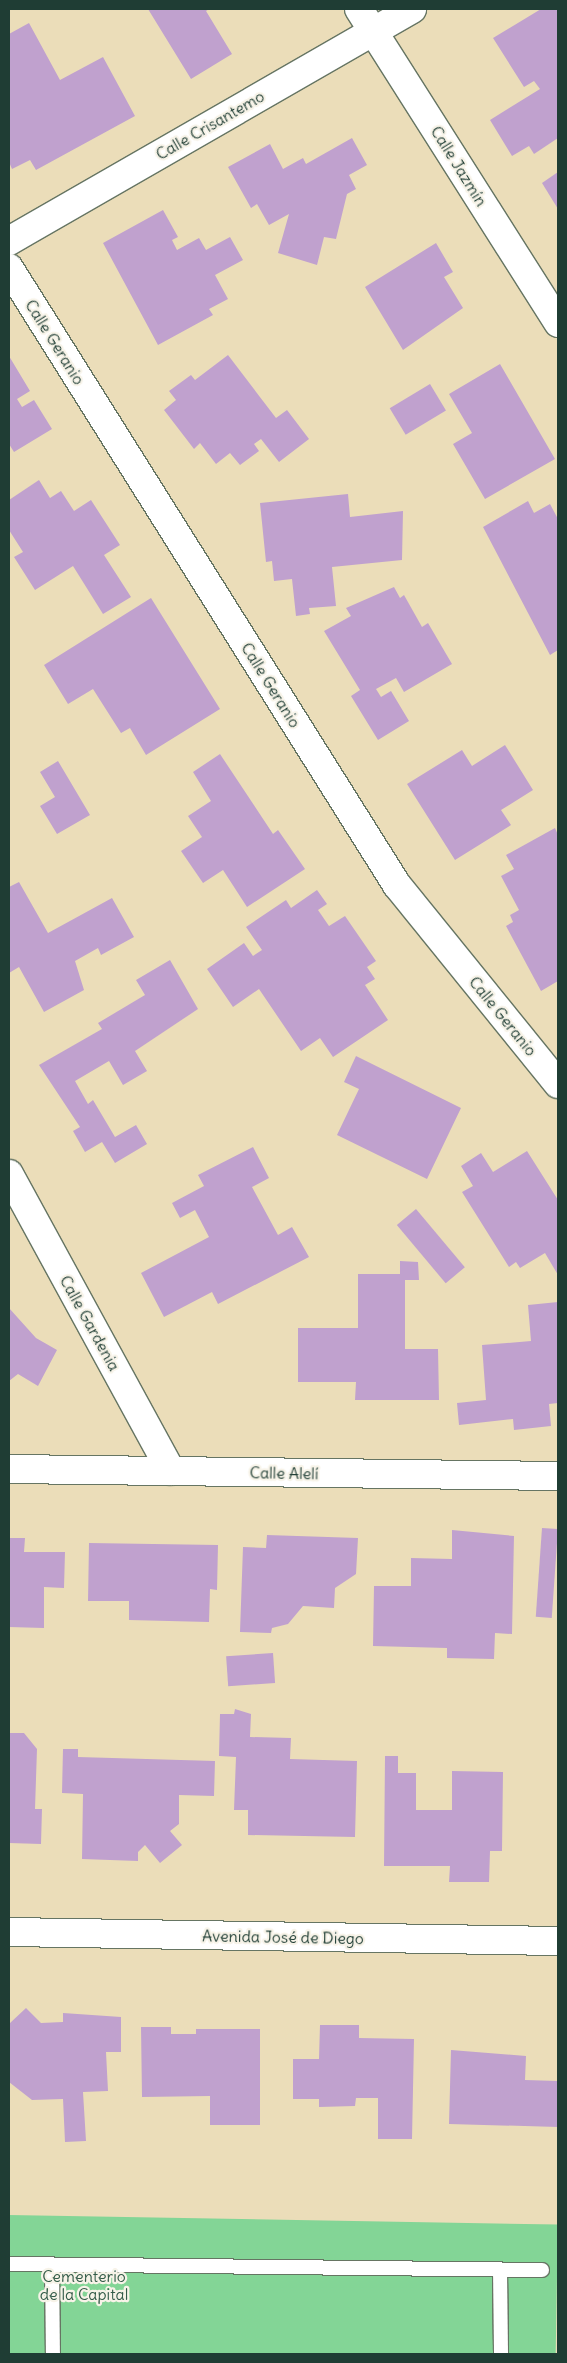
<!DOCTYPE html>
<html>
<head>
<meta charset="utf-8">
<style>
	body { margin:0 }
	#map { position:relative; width:567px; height:2363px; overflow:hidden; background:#ebddb9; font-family:Delius,sans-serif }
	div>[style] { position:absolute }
	.green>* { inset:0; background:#83d596; transform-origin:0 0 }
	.building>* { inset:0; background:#c0a1ce; transform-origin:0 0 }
	.roads { filter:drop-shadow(1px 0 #667563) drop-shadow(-1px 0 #667563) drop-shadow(0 1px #667563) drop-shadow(0 -1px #667563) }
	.service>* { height:14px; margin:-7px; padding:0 7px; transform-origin:7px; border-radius:7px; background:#fff }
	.minor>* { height:28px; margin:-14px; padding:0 14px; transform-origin:14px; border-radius:14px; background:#fff }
	.tertiary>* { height:28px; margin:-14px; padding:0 14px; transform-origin:14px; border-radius:14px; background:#fff }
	span { translate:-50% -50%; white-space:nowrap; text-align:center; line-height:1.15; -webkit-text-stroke:4.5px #f7f3e8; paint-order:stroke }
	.street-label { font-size:16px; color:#1f3d34 }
	.park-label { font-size:16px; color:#335b48 }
	.frame { position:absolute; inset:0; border:10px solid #1f3d34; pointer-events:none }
</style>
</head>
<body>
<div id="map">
	<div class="green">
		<div style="left:9px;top:2215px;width:549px;height:139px;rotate:1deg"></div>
	</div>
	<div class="building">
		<div style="clip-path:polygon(148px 9px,209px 9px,206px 11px,232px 54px,191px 79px)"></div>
		<div style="clip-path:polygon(541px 9px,558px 9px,558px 138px,534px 154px,529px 146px,512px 156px,490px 120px,540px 89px,534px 81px,524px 87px,493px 38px)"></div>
		<div style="clip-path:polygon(29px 23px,60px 80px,103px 57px,135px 116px,36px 170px,30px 160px,12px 169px,9px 162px,9px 34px)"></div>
		<div style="clip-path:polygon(352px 138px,367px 165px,349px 175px,356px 189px,347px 194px,336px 239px,324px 237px,317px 265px,278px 253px,289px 214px,269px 225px,257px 204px,251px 208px,228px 167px,270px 144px,283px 169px,303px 158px,306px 164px)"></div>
		<div style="clip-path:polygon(558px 172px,558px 209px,542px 183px)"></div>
		<div style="clip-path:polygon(163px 210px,178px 237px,172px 240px,177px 250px,199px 238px,206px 250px,230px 237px,243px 260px,215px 275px,228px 299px,209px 309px,213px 315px,158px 345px,103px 243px)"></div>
		<div style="clip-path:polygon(436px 243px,453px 272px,444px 277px,463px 308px,403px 350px,365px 287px)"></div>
		<div style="clip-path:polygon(228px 355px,276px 418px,287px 410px,309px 439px,279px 462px,261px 439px,254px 444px,259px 451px,240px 465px,230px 453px,216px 464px,200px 443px,194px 449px,164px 410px,176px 400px,169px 391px,191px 375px,195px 380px)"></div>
		<div style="clip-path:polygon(9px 356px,30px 391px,17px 399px,22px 407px,34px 400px,52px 429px,14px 452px,9px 444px)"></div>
		<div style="clip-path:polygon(500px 364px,555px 459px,485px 499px,453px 444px,472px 433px,449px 394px)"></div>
		<div style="left:430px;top:384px;width:31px;height:47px;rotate:59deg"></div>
		<div style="clip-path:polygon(39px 480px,50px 498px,61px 491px,74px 511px,91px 500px,120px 545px,104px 555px,131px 597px,103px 614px,73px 566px,35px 590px,14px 557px,23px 552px,9px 530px,9px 500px)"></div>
		<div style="clip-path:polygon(348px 494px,350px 517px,403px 511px,402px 560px,332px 567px,336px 606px,309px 608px,310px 614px,296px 616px,292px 579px,274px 581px,272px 561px,266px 562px,260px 503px)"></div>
		<div style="clip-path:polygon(528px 501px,534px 513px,550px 504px,558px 519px,558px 650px,550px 655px,483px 527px)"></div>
		<div style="clip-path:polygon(394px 587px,400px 598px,404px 595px,422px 627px,428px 623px,452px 664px,404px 692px,396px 678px,376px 689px,381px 697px,391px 691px,409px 721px,378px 740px,351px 696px,360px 690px,324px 631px,351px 616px,346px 608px)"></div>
		<div style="clip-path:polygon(151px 598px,220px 709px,146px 755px,130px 728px,121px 733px,93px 689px,68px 704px,44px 665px)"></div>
		<div style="clip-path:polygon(505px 745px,533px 790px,501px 810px,511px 825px,455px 860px,407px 784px,462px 750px,472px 766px)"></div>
		<div style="clip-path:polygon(220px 754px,273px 834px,278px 830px,305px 869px,247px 907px,223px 870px,203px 883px,181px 851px,202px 837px,188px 816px,211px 801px,193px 772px)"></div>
		<div style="clip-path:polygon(58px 761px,90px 815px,57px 834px,40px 806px,55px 797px,40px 772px)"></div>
		<div style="clip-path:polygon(555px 828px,558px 835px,558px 981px,541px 991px,506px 926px,513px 922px,510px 915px,519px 910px,501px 876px,514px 869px,506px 855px)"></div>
		<div style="clip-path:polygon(19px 882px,48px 933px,112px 898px,134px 937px,101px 955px,98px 948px,75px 961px,84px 990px,44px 1012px,19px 967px,9px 973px,9px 887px)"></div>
		<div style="clip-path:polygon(317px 890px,327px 904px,318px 910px,329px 926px,345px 916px,376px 961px,367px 967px,375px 979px,365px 985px,388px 1020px,333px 1057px,320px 1038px,301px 1051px,259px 989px,233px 1007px,207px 969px,244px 943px,253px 956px,262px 950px,246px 927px,286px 900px,291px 908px)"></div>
		<div style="clip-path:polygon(170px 960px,198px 1009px,135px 1051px,147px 1071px,123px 1085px,109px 1061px,75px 1081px,88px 1104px,93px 1100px,115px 1137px,136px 1125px,147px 1144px,115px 1163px,102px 1142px,85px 1152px,73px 1131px,80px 1127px,39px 1065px,102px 1029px,98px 1023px,145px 995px,136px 980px)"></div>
		<div style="clip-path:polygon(356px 1056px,461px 1108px,427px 1179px,337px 1135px,359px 1089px,344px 1082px)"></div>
		<div style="clip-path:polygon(253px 1147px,269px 1178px,252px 1187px,278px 1235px,292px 1227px,309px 1257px,218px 1304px,212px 1292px,164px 1317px,141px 1273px,209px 1237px,195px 1210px,180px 1218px,172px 1203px,204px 1186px,198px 1175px)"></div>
		<div style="clip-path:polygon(527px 1151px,558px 1200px,558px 1275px,545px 1253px,520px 1268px,516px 1262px,509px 1267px,462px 1192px,473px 1186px,461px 1166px,481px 1153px,493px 1172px)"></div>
		<div style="left:416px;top:1209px;width:76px;height:25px;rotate:50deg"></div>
		<div style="clip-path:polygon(400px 1261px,418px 1262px,419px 1280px,405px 1280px,405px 1349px,438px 1349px,439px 1400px,355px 1400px,356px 1382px,298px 1382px,298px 1328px,358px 1328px,358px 1274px,400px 1274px)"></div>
		<div style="clip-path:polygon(558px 1302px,558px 1403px,549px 1404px,551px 1426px,514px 1430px,513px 1419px,459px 1425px,457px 1403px,486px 1400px,482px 1345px,531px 1341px,528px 1305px)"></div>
		<div style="clip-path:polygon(9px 1308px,36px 1338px,57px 1350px,38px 1386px,18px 1374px,9px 1381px)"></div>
		<div style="left:542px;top:1528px;width:16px;height:89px;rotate:4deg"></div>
		<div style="clip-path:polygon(452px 1530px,514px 1536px,512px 1634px,495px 1633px,494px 1659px,447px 1658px,447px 1648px,373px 1646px,374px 1586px,411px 1586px,411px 1558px,452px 1559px)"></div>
		<div style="clip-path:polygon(267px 1535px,358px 1538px,356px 1574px,335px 1588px,334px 1608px,303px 1606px,288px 1624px,272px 1628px,271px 1633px,240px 1632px,243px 1547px,266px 1548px)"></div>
		<div style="clip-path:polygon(9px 1538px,25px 1538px,24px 1552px,65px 1552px,64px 1588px,44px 1587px,44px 1628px,9px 1627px)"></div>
		<div style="clip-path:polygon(89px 1543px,218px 1545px,217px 1590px,210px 1589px,209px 1622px,129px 1620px,129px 1601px,88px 1601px)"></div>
		<div style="left:273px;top:1653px;width:30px;height:47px;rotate:86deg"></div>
		<div style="clip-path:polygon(235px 1709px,251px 1714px,250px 1737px,291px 1738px,290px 1759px,357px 1761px,355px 1837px,248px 1835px,248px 1810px,234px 1810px,236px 1757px,219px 1756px,220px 1714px,234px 1714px)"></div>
		<div style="clip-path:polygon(9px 1733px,24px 1733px,37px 1749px,35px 1809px,42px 1809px,41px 1844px,9px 1843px)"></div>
		<div style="clip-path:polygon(63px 1749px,78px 1749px,78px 1757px,215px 1761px,214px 1796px,179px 1795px,179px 1824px,170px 1831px,182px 1845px,160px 1863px,145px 1845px,138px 1852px,138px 1861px,82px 1859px,83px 1794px,62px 1793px)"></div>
		<div style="clip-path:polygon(385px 1756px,398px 1756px,398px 1773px,416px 1773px,416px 1810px,452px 1810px,452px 1771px,503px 1772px,502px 1851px,490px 1851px,489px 1882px,449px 1882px,450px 1866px,384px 1866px)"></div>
		<div style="clip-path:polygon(26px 2008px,41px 2023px,63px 2022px,63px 2013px,121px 2017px,121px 2052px,106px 2052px,108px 2091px,83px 2092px,86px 2141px,65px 2142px,63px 2099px,32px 2100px,9px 2082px,9px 2024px)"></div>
		<div style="clip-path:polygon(320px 2025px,359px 2025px,359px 2038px,414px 2039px,412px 2139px,378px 2139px,378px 2098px,356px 2098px,355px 2106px,319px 2107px,319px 2099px,293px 2099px,293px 2059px,319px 2059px)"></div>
		<div style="clip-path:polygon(141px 2027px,171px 2027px,171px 2034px,196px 2034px,196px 2029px,260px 2029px,260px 2125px,210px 2125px,210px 2096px,142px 2097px)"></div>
		<div style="clip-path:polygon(451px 2050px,526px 2056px,525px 2080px,558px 2081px,558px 2127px,449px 2124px)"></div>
	</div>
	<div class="roads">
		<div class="service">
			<div style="left:9px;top:2264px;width:533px;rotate:0.64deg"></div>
			<div style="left:52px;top:2265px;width:89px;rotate:89.4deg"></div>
			<div style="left:500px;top:2270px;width:84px;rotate:89.3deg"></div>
		</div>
		<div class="minor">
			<div style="left:359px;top:9px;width:372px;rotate:57.6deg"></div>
			<div style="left:9px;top:241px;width:465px;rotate:-29.9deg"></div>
			<div style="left:9px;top:268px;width:729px;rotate:57.84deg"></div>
			<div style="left:397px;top:885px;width:256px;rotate:51deg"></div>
			<div style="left:9px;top:1174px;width:338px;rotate:61.4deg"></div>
			<div style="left:9px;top:1469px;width:549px;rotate:0.73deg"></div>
		</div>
		<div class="tertiary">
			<div style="left:9px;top:1932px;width:549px;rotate:0.94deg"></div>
		</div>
	</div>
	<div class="street-label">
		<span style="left:210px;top:125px;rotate:-30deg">Calle Crisantemo</span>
		<span style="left:459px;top:166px;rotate:58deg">Calle Jazmín</span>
		<span style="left:55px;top:342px;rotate:58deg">Calle Geranio</span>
		<span style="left:271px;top:685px;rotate:58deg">Calle Geranio</span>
		<span style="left:503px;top:1016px;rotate:51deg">Calle Geranio</span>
		<span style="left:90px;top:1323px;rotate:61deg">Calle Gardenia</span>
		<span style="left:284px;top:1473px;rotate:1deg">Calle Alelí</span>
		<span style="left:283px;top:1937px;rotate:1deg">Avenida José de Diego</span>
	</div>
	<div class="park-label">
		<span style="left:84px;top:2285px">Cementerio<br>de la Capital</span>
	</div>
	<div class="frame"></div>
</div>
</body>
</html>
